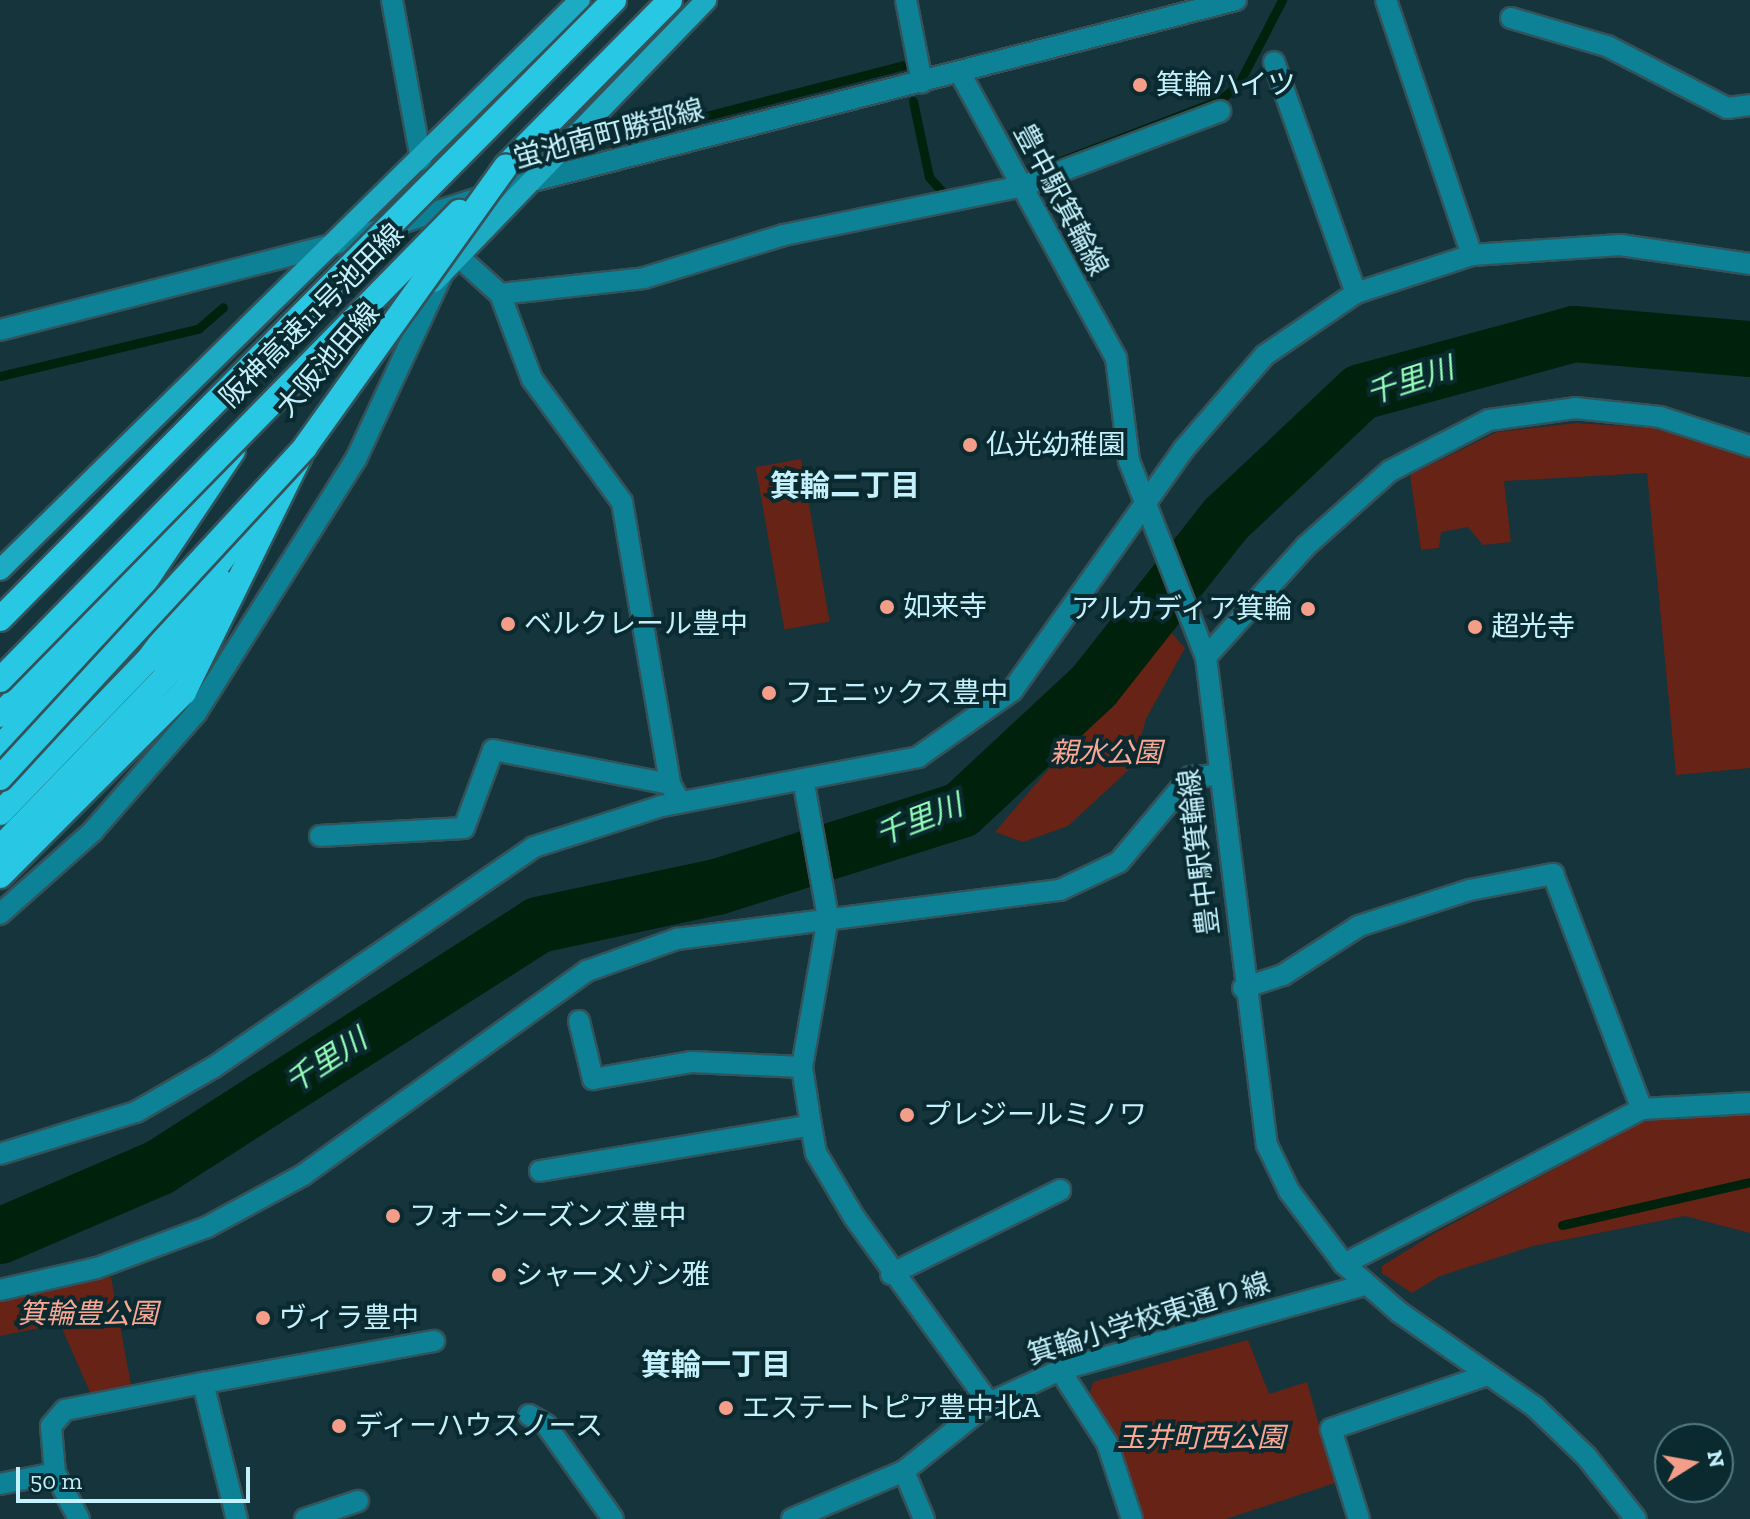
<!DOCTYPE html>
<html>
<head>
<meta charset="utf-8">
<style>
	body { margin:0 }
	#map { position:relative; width:1750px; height:1519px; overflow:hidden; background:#15343b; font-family:"Zilla Slab","Noto Sans JP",serif }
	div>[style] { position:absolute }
	.green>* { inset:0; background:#672315; transform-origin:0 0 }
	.stream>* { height:9px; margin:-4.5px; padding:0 4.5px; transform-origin:4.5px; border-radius:4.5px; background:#00210c }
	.river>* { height:56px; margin:-28px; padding:0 28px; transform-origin:28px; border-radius:28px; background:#00210c }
	.roads { filter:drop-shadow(2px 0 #33535b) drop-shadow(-2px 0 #33535b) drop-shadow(0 2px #33535b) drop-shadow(0 -2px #33535b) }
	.minor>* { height:20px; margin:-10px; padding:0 10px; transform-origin:10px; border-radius:10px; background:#0d8296 }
	.major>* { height:20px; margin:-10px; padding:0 10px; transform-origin:10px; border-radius:10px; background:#1dabc4 }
	.highway>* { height:24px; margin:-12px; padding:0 12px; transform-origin:12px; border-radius:12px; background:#28c7e3 }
	.bridges { filter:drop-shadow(2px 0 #33535b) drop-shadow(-2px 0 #33535b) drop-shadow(0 2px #33535b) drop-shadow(0 -2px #33535b) }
	.highway-bridge>* { height:24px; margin:-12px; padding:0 12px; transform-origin:12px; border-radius:12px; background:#28c7e3 }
	.dots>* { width:22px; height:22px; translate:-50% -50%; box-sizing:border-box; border:4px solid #0a2a30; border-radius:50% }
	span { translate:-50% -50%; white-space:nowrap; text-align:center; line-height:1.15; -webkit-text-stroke:8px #0a2a30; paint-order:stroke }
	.poi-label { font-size:28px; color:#c5f1fc }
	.left { translate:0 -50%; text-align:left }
	.right { translate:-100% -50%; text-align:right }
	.street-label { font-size:28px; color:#c5f1fc }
	.park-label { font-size:28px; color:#fba794; font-style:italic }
	.water-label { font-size:30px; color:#95feb8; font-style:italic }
	.neighbourhood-label { font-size:30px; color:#c5f1fc; font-weight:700 }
	.north { position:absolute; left:1654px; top:1423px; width:80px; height:80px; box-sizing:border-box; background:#0a2a30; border:2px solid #557a82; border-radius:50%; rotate:79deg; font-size:22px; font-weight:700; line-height:32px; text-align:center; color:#c5f1fc }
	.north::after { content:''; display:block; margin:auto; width:28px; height:36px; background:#f49e8a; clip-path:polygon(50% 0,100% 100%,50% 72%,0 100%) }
	.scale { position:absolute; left:16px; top:1467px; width:234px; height:36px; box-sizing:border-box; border:4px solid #c5f1fc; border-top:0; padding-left:10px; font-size:24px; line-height:28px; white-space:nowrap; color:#c5f1fc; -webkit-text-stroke:6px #0a2a30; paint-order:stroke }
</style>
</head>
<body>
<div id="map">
	<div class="green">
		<div style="clip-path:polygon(1577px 423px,1653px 428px,1750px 457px,1750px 768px,1676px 775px,1647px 473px,1504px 481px,1511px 542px,1483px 545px,1468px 527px,1441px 532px,1439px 548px,1421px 550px,1410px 475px,1497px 432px)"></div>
		<div style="left:801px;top:459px;width:165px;height:46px;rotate:80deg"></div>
		<div style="clip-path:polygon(1168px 629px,1185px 648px,1146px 719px,1133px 766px,1068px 826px,1023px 842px,995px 832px)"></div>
		<div style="clip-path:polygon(1750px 1114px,1750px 1233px,1685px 1216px,1533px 1246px,1440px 1276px,1412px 1293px,1382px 1273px,1382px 1266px,1435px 1233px,1646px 1120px)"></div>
		<div style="clip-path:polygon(111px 1277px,132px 1390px,93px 1399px,60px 1324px,0 1336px,0 1299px)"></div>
		<div style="clip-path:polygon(1248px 1340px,1269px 1394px,1307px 1382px,1335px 1483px,1226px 1519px,1142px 1519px,1120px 1447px,1088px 1400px,1093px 1382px)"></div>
	</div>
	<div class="stream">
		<div style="left:913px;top:101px;width:78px;rotate:78.1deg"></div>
		<div style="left:929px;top:177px;width:24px;rotate:48deg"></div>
		<div style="left:616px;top:139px;width:297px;rotate:-14.4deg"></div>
		<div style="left:1032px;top:172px;width:201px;rotate:-21deg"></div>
		<div style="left:1220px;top:100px;width:23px;rotate:-40deg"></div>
		<div style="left:1238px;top:85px;width:96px;rotate:-62.6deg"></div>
		<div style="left:0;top:376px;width:204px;rotate:-13.4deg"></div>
		<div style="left:198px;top:329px;width:33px;rotate:-41deg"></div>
		<div style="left:1562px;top:1225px;width:193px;rotate:-12.9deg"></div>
	</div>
	<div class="river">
		<div style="left:0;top:1236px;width:174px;rotate:-23.3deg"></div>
		<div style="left:160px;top:1167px;width:449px;rotate:-32.6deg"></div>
		<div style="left:538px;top:925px;width:183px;rotate:-12deg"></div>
		<div style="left:717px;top:887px;width:256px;rotate:-17.5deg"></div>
		<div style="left:961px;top:810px;width:182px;rotate:-43deg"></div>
		<div style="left:1094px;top:686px;width:213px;rotate:-51.7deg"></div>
		<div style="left:1226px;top:519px;width:185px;rotate:-43.3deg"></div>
		<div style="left:1361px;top:392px;width:221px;rotate:-15.2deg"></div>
		<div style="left:1574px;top:334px;width:177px;rotate:4.9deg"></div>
	</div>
	<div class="roads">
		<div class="minor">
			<div style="left:392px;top:0;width:163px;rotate:79.7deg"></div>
			<div style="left:906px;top:0;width:84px;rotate:79deg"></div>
			<div style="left:1386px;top:0;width:269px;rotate:71.4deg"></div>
			<div style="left:1511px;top:18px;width:100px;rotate:16.3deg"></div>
			<div style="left:1607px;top:46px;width:135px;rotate:27.3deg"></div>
			<div style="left:1727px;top:108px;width:23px;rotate:-7deg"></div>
			<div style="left:1274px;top:62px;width:245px;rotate:70.5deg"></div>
			<div style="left:960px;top:73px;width:325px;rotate:61.3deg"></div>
			<div style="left:1116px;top:358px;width:104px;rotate:82.8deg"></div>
			<div style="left:1129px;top:461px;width:211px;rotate:68.6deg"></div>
			<div style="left:1206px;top:657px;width:492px;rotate:82.9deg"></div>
			<div style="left:1267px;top:1145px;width:51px;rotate:64.4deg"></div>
			<div style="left:1289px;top:1191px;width:91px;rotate:53deg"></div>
			<div style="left:1344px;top:1264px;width:73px;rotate:41.1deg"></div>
			<div style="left:1399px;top:1312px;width:166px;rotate:34.9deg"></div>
			<div style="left:1535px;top:1407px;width:71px;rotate:43.9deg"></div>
			<div style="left:1586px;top:1456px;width:80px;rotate:51.6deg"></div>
			<div style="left:458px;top:256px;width:57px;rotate:42.1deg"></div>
			<div style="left:500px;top:294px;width:91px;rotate:69.4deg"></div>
			<div style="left:532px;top:379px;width:152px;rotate:53.8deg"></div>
			<div style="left:622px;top:502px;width:286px;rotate:80.3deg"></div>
			<div style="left:670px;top:784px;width:21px;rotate:61deg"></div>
			<div style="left:500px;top:294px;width:145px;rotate:-6.3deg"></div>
			<div style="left:644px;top:278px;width:146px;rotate:-17.1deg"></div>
			<div style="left:784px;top:235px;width:243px;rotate:-11.6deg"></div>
			<div style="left:1022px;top:186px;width:212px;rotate:-20.7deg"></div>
			<div style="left:0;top:330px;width:349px;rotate:-14.4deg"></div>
			<div style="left:338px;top:243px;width:201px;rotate:-17.7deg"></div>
			<div style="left:529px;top:182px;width:730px;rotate:-14.44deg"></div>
			<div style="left:1206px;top:657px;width:149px;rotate:-48deg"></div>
			<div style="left:1306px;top:546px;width:113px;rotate:-41.8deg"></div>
			<div style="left:1390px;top:471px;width:111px;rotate:-27.3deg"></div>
			<div style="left:1489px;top:420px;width:87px;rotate:-7.9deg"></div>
			<div style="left:1575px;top:408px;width:85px;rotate:6deg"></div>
			<div style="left:1660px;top:417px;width:95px;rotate:17.9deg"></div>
			<div style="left:804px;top:784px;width:136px;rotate:79.8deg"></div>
			<div style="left:828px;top:918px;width:151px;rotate:99.9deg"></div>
			<div style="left:802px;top:1067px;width:59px;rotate:81.2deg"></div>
			<div style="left:320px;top:836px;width:144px;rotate:-3.2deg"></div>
			<div style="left:464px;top:828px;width:83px;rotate:-69.6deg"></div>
			<div style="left:493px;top:750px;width:180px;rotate:10.9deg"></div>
			<div style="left:0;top:914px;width:125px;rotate:-41.7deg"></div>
			<div style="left:93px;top:831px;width:157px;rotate:-48.9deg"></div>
			<div style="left:196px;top:713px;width:300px;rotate:-57.8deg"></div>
			<div style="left:356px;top:459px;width:208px;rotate:-65deg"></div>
			<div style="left:1243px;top:988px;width:42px;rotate:-18deg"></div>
			<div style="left:1283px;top:975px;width:90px;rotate:-32.8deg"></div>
			<div style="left:1359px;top:926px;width:117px;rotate:-18deg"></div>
			<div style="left:1470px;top:890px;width:85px;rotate:-10.9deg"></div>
			<div style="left:1553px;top:874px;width:251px;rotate:69.3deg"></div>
			<div style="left:579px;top:1021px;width:60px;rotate:76.4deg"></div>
			<div style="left:593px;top:1079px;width:99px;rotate:-9.8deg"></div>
			<div style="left:691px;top:1062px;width:111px;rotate:2.6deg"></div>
			<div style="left:0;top:1154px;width:142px;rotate:-17.2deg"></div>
			<div style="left:136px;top:1112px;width:90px;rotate:-30deg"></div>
			<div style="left:214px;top:1067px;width:388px;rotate:-34.5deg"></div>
			<div style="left:534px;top:847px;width:134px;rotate:-17.8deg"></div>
			<div style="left:662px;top:806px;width:261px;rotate:-10.8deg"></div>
			<div style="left:918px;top:757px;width:115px;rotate:-35.1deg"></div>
			<div style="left:1012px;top:691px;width:296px;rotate:-54.6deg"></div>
			<div style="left:1183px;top:450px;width:125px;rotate:-49.2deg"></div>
			<div style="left:1265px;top:355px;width:110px;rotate:-34.3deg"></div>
			<div style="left:1356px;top:293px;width:122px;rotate:-18.1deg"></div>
			<div style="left:1472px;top:255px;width:148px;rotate:-3.9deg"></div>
			<div style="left:1620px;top:245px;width:131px;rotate:8.3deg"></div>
			<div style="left:540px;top:1171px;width:275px;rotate:-9.6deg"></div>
			<div style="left:811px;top:1125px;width:28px;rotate:80deg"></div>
			<div style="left:816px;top:1153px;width:74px;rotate:59.3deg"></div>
			<div style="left:854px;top:1217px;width:230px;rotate:54deg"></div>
			<div style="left:1344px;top:1264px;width:336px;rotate:-27.5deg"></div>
			<div style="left:1642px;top:1109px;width:108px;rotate:-3.2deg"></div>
			<div style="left:891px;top:1274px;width:189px;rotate:-26.4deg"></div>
			<div style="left:0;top:1290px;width:99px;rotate:-12.8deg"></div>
			<div style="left:97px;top:1268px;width:117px;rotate:-20.4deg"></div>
			<div style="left:207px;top:1227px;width:109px;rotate:-28.4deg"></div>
			<div style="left:303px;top:1175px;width:350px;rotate:-35.7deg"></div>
			<div style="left:587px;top:971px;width:96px;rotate:-19.6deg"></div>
			<div style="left:677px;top:939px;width:386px;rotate:-7.3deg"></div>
			<div style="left:1060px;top:890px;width:65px;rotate:-25.4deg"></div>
			<div style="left:1119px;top:862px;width:111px;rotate:-50.1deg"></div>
			<div style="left:1190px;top:777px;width:28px;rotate:-4deg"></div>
			<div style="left:1060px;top:1370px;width:87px;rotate:57.2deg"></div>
			<div style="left:1107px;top:1443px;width:80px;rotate:71.8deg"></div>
			<div style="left:203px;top:1383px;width:235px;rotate:-10.3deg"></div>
			<div style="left:529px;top:1415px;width:20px;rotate:30deg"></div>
			<div style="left:546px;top:1425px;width:115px;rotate:54.5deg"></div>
			<div style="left:904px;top:1471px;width:52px;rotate:67.4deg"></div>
			<div style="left:0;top:1484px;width:56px;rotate:-11.3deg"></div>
			<div style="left:79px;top:1519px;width:52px;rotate:-117.6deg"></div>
			<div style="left:55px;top:1473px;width:47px;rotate:-94.9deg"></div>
			<div style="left:51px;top:1426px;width:21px;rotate:-49deg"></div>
			<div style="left:65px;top:1410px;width:141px;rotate:-11.1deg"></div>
			<div style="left:203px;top:1383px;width:140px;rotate:76deg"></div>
			<div style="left:305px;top:1519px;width:56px;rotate:-18.8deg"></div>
			<div style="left:792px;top:1519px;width:122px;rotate:-23.2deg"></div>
			<div style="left:904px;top:1471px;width:109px;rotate:-38.7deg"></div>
			<div style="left:989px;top:1403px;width:78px;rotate:-24.9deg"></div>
			<div style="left:1060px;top:1370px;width:317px;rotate:-15.6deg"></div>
			<div style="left:1359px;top:1519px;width:94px;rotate:-107.3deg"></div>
			<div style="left:1331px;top:1429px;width:165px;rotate:-19.1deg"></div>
		</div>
		<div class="major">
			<div style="left:434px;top:282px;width:392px;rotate:-46deg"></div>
			<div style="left:0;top:570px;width:813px;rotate:-44.5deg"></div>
		</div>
		<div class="highway">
			<div style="left:506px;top:166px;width:233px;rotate:-45.3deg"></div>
			<div style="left:0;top:715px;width:124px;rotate:-45.3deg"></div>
			<div style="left:87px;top:627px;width:117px;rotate:-51.3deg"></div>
			<div style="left:0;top:747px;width:165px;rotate:-46.2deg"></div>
			<div style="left:114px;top:628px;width:213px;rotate:-56.1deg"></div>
			<div style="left:0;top:813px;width:213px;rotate:-46deg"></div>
			<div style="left:148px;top:660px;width:186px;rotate:-53.7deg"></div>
			<div style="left:0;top:848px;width:236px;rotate:-46deg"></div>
			<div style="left:164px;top:678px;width:112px;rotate:-58.9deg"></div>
			<div style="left:0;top:876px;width:260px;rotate:-45deg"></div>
			<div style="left:184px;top:692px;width:263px;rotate:-63.8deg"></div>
		</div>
	</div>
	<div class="bridges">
		<div class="highway-bridge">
			<div style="left:0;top:619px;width:872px;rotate:-45.23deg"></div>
			<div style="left:0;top:680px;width:656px;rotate:-45.56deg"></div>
			<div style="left:0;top:778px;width:450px;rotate:-47.3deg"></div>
			<div style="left:305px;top:447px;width:345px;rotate:-54.4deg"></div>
		</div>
	</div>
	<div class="dots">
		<div style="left:1140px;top:85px;background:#f49e8a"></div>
		<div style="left:970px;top:445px;background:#f49e8a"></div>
		<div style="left:887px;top:607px;background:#f49e8a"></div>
		<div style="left:1308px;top:609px;background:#f49e8a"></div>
		<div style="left:508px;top:624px;background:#f49e8a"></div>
		<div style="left:1475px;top:627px;background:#f49e8a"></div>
		<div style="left:769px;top:693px;background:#f49e8a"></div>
		<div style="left:907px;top:1115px;background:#f49e8a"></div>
		<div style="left:393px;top:1216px;background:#f49e8a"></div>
		<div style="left:499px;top:1275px;background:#f49e8a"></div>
		<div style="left:263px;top:1318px;background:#f49e8a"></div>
		<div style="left:726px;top:1408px;background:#f49e8a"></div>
		<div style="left:339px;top:1426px;background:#f49e8a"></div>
	</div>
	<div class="poi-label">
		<span class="left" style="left:1156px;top:85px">箕輪ハイツ</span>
		<span class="left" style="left:986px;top:445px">仏光幼稚園</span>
		<span class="left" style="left:903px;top:607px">如来寺</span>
		<span class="right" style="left:1292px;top:609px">アルカディア箕輪</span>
		<span class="left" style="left:524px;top:624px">ベルクレール豊中</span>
		<span class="left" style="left:1491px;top:627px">超光寺</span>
		<span class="left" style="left:785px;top:693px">フェニックス豊中</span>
		<span class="left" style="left:923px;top:1115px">プレジールミノワ</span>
		<span class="left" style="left:409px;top:1216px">フォーシーズンズ豊中</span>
		<span class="left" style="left:515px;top:1275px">シャーメゾン雅</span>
		<span class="left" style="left:279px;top:1318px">ヴィラ豊中</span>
		<span class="left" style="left:742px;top:1408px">エステートピア豊中北A</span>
		<span class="left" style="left:355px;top:1426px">ディーハウスノース</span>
	</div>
	<div class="street-label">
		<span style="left:609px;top:134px;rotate:-15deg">蛍池南町勝部線</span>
		<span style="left:1061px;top:200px;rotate:62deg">豊中駅箕輪線</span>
		<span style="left:312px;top:316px;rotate:-45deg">阪神高速11号池田線</span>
		<span style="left:328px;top:360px;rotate:-49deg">大阪池田線</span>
		<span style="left:1199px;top:852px;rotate:-97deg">豊中駅箕輪線</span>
		<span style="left:1149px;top:1319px;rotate:-17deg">箕輪小学校東通り線</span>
	</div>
	<div class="park-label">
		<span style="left:1106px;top:753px">親水公園</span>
		<span style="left:88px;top:1314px">箕輪豊公園</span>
		<span style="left:1201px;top:1438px">玉井町西公園</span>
	</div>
	<div class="water-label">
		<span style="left:1410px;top:381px;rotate:-18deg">千里川</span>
		<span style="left:919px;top:820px;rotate:-21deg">千里川</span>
		<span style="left:326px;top:1061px;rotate:-33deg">千里川</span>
	</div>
	<div class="neighbourhood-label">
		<span style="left:845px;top:486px">箕輪二丁目</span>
		<span style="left:716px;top:1365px">箕輪一丁目</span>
	</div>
	<div class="north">N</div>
	<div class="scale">50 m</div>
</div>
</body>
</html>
